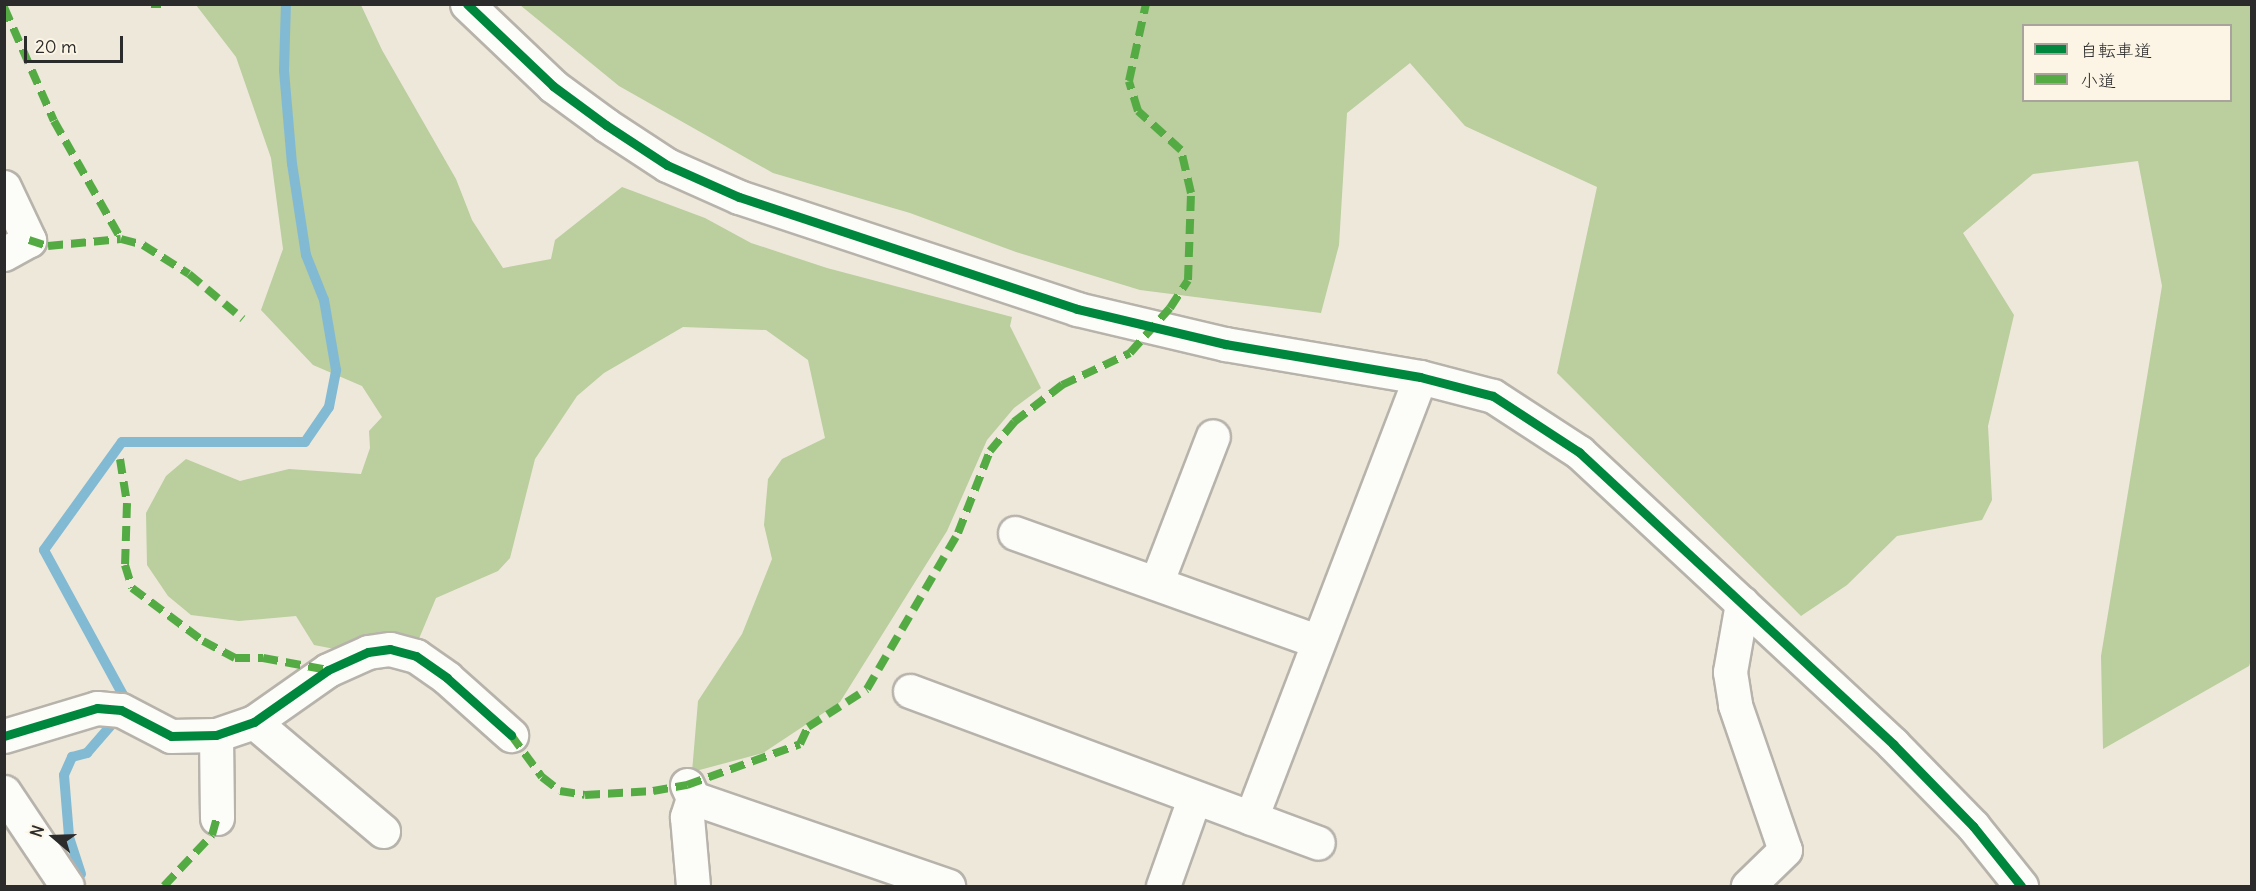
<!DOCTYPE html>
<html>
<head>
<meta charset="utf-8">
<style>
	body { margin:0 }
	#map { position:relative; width:2256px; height:891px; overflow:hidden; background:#ede8da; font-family:Delius,"Klee One",sans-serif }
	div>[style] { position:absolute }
	.forest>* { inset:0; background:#bace9e }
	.stream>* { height:10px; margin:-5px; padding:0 5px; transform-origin:5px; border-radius:5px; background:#83bad3 }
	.roads { filter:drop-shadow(2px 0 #b7b3ab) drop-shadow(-2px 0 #b7b3ab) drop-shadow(0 2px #b7b3ab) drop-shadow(0 -2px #b7b3ab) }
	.minor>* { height:33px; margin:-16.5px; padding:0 16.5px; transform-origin:16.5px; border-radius:16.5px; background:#fcfcf9 }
	.quiet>* { height:8px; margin-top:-4px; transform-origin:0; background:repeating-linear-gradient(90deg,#54ab44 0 15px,transparent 0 23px) }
	.cycleway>* { height:9px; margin:-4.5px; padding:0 4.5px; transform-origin:4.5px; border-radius:4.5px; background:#00873e }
	span { translate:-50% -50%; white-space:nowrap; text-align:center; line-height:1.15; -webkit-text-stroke:6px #fcf5e5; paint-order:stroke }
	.frame { position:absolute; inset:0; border:6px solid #2b2b2b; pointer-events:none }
	.legend { position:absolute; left:2022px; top:24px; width:210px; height:78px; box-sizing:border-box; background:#fcf5e5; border:2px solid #a8a49b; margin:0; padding:8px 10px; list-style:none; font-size:18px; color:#2b2b2b }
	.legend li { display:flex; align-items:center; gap:12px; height:30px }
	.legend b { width:30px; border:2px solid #a8a49b }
	.north { position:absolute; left:24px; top:807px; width:60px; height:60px; -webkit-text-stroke:4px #fcf5e5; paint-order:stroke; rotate:289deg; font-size:16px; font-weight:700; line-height:24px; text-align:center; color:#2b2b2b }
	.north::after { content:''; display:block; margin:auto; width:21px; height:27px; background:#2b2b2b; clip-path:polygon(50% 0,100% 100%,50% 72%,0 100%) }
	.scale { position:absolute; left:24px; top:36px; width:99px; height:27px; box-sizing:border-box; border:3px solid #2b2b2b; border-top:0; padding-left:8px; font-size:18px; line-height:21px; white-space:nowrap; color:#2b2b2b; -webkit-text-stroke:4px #fcf5e5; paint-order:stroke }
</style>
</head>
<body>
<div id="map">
	<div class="forest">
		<div style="clip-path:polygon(196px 5px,361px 5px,382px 50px,456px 179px,472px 220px,503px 268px,551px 259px,555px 240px,622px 187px,705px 218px,751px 243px,827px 268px,1012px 317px,1010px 326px,1041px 388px,1014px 408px,987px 440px,947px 531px,840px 702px,763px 753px,692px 772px,698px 701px,742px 634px,772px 559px,764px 525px,768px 479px,782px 459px,825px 438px,808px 360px,766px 330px,683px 327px,604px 373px,577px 396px,535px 459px,510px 558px,498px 571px,436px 598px,418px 641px,394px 633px,340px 650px,314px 645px,296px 616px,239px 621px,191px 615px,168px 596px,147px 565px,146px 513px,166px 476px,186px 459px,240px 481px,289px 469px,361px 474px,370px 448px,369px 431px,382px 417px,362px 386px,313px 365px,261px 310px,283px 249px,271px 158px,236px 57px)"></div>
		<div style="clip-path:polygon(evenodd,520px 5px,2251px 5px,2251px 660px,2249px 666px,2103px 749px,2101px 656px,2162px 286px,2138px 161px,2033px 174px,1963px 233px,2014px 315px,1988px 426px,1992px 500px,1982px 520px,1897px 536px,1847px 585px,1801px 616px,1557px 373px,1597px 187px,1465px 126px,1410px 63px,1347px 113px,1339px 245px,1321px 313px,1140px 290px,1016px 252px,910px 213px,773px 173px,619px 86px,520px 5px,2024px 26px,2230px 26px,2230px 100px,2024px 100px,2024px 26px)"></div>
	</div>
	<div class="stream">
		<div style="left:81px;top:874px;width:40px;rotate:-108deg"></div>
		<div style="left:69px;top:836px;width:61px;rotate:-94.7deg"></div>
		<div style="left:64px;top:775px;width:20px;rotate:-66deg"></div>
		<div style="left:72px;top:757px;width:16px;rotate:-15deg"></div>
		<div style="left:87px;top:753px;width:37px;rotate:-49deg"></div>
		<div style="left:111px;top:725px;width:32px;rotate:-68deg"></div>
		<div style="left:123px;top:695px;width:165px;rotate:-118.6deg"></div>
		<div style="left:44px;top:550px;width:133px;rotate:-54.2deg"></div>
		<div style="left:122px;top:442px;width:183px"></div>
		<div style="left:305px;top:442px;width:42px;rotate:-55.6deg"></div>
		<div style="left:329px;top:407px;width:38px;rotate:-79deg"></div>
		<div style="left:336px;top:370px;width:71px;rotate:-99.7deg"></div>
		<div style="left:324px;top:300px;width:48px;rotate:-111.8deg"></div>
		<div style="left:306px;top:255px;width:92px;rotate:-98.7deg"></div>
		<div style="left:292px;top:164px;width:94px;rotate:-94.9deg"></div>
		<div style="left:284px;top:70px;width:66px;rotate:-88.3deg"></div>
	</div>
	<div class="roads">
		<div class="minor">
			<div style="left:467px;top:4px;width:119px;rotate:43.6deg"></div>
			<div style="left:553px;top:86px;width:66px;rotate:36.3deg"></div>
			<div style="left:606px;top:125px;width:73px;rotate:33.3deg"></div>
			<div style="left:667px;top:165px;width:79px;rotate:24deg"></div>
			<div style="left:739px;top:197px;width:356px;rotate:18.3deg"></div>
			<div style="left:1077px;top:309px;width:152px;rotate:13.3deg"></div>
			<div style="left:1225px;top:344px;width:198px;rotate:9.6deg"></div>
			<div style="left:1420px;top:377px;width:75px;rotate:14.6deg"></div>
			<div style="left:1493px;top:396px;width:103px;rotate:33.1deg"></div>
			<div style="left:1579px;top:452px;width:429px;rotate:42.9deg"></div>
			<div style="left:1893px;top:744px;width:115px;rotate:45.7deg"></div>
			<div style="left:1973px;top:826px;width:77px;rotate:51.3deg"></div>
			<div style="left:4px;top:187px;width:59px;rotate:64.7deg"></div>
			<div style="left:29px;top:240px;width:29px;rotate:151deg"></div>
			<div style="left:1015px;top:533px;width:321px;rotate:19.7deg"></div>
			<div style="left:1157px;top:581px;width:155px;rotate:-68.9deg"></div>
			<div style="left:1742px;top:603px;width:70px;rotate:99.9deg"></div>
			<div style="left:1730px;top:672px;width:33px;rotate:81deg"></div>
			<div style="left:1735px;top:705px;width:153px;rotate:71deg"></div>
			<div style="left:1785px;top:850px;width:52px;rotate:135.8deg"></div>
			<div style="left:910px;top:691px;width:435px;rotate:20.4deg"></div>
			<div style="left:254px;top:722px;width:169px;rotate:40.2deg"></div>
			<div style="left:216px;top:735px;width:83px;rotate:89.3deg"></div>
			<div style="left:4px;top:736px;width:97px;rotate:-16.8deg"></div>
			<div style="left:97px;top:708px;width:24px;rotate:5deg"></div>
			<div style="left:121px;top:710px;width:56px;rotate:27.5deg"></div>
			<div style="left:171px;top:736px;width:45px;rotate:-1.3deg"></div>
			<div style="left:216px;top:735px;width:40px;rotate:-18.9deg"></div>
			<div style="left:254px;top:722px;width:90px;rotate:-35.1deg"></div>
			<div style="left:328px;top:670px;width:44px;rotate:-24.2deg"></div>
			<div style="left:368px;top:652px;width:22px;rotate:-8deg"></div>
			<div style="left:390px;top:649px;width:27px;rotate:15deg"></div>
			<div style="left:416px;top:656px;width:38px;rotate:35deg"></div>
			<div style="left:447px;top:678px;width:86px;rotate:41.7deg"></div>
			<div style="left:687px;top:785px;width:14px;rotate:65deg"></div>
			<div style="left:693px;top:798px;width:270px;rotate:19deg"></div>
			<div style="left:4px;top:792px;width:113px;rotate:56.2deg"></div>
			<div style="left:693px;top:798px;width:20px;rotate:108deg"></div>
			<div style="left:687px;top:817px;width:69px;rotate:85deg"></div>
			<div style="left:1251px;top:818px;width:472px;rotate:-69deg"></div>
			<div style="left:1163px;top:886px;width:92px;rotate:-70.4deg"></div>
		</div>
	</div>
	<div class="quiet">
		<div style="left:151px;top:4px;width:10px"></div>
		<div style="left:4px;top:7px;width:124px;rotate:66.3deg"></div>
		<div style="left:54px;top:121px;width:136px;rotate:60.4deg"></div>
		<div style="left:29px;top:240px;width:20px;rotate:18deg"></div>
		<div style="left:48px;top:246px;width:73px;rotate:-5.5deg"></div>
		<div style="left:121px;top:239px;width:23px;rotate:15deg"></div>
		<div style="left:143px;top:245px;width:54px;rotate:32.2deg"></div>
		<div style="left:189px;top:274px;width:70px;rotate:39.8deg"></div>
		<div style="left:120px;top:459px;width:45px;rotate:81deg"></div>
		<div style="left:127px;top:503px;width:62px;rotate:91.8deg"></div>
		<div style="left:125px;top:565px;width:24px;rotate:73deg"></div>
		<div style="left:132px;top:588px;width:89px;rotate:36.7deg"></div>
		<div style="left:203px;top:641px;width:36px;rotate:28deg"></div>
		<div style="left:235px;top:658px;width:28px"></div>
		<div style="left:263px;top:658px;width:66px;rotate:10.5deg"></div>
		<div style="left:511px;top:735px;width:52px;rotate:53.6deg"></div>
		<div style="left:542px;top:777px;width:23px;rotate:38deg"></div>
		<div style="left:560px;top:791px;width:25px;rotate:9deg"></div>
		<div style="left:585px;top:795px;width:68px;rotate:-3.4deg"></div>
		<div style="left:653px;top:791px;width:35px;rotate:-10deg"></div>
		<div style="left:687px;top:785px;width:120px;rotate:-19.9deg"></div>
		<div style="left:800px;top:744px;width:19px;rotate:-65deg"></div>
		<div style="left:808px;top:727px;width:70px;rotate:-32.8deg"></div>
		<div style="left:867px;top:689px;width:181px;rotate:-59.7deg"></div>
		<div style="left:958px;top:533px;width:88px;rotate:-68.7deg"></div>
		<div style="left:990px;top:451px;width:38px;rotate:-50deg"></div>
		<div style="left:1014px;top:422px;width:61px;rotate:-37.6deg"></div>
		<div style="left:1062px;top:385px;width:75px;rotate:-25.2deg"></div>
		<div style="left:1130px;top:353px;width:60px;rotate:-48.4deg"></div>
		<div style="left:1170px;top:308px;width:33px;rotate:-57deg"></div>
		<div style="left:1188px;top:280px;width:87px;rotate:-88deg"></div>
		<div style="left:1191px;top:193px;width:44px;rotate:-103.1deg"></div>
		<div style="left:1181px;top:150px;width:58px;rotate:-137.8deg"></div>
		<div style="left:1138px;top:111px;width:31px;rotate:-107deg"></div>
		<div style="left:1129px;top:81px;width:79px;rotate:-77.6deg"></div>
		<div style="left:164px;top:886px;width:70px;rotate:-46.7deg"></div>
		<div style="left:212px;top:835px;width:18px;rotate:-74deg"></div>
	</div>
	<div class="cycleway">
		<div style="left:467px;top:4px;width:119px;rotate:43.6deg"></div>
		<div style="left:553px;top:86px;width:66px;rotate:36.3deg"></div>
		<div style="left:606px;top:125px;width:73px;rotate:33.3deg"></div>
		<div style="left:667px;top:165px;width:79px;rotate:24deg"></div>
		<div style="left:739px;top:197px;width:356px;rotate:18.3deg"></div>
		<div style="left:1077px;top:309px;width:152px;rotate:13.3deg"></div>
		<div style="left:1225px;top:344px;width:198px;rotate:9.6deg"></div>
		<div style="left:1420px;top:377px;width:75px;rotate:14.6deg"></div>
		<div style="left:1493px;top:396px;width:103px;rotate:33.1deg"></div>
		<div style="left:1579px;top:452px;width:429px;rotate:42.9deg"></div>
		<div style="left:1893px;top:744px;width:115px;rotate:45.7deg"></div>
		<div style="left:1973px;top:826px;width:77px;rotate:51.3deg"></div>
		<div style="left:4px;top:736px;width:97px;rotate:-16.8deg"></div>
		<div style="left:97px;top:708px;width:24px;rotate:5deg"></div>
		<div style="left:121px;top:710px;width:56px;rotate:27.5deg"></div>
		<div style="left:171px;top:736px;width:45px;rotate:-1.3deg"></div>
		<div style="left:216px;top:735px;width:40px;rotate:-18.9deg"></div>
		<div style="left:254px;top:722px;width:90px;rotate:-35.1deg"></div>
		<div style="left:328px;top:670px;width:44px;rotate:-24.2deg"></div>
		<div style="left:368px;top:652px;width:22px;rotate:-8deg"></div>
		<div style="left:390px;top:649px;width:27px;rotate:15deg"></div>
		<div style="left:416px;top:656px;width:38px;rotate:35deg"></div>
		<div style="left:447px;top:678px;width:86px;rotate:41.7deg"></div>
	</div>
	<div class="frame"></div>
	<ul class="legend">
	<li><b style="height:8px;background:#00873e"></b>自転車道</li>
	<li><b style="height:8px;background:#54ab44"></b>小道</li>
	</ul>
	<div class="north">N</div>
	<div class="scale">20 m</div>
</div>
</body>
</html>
